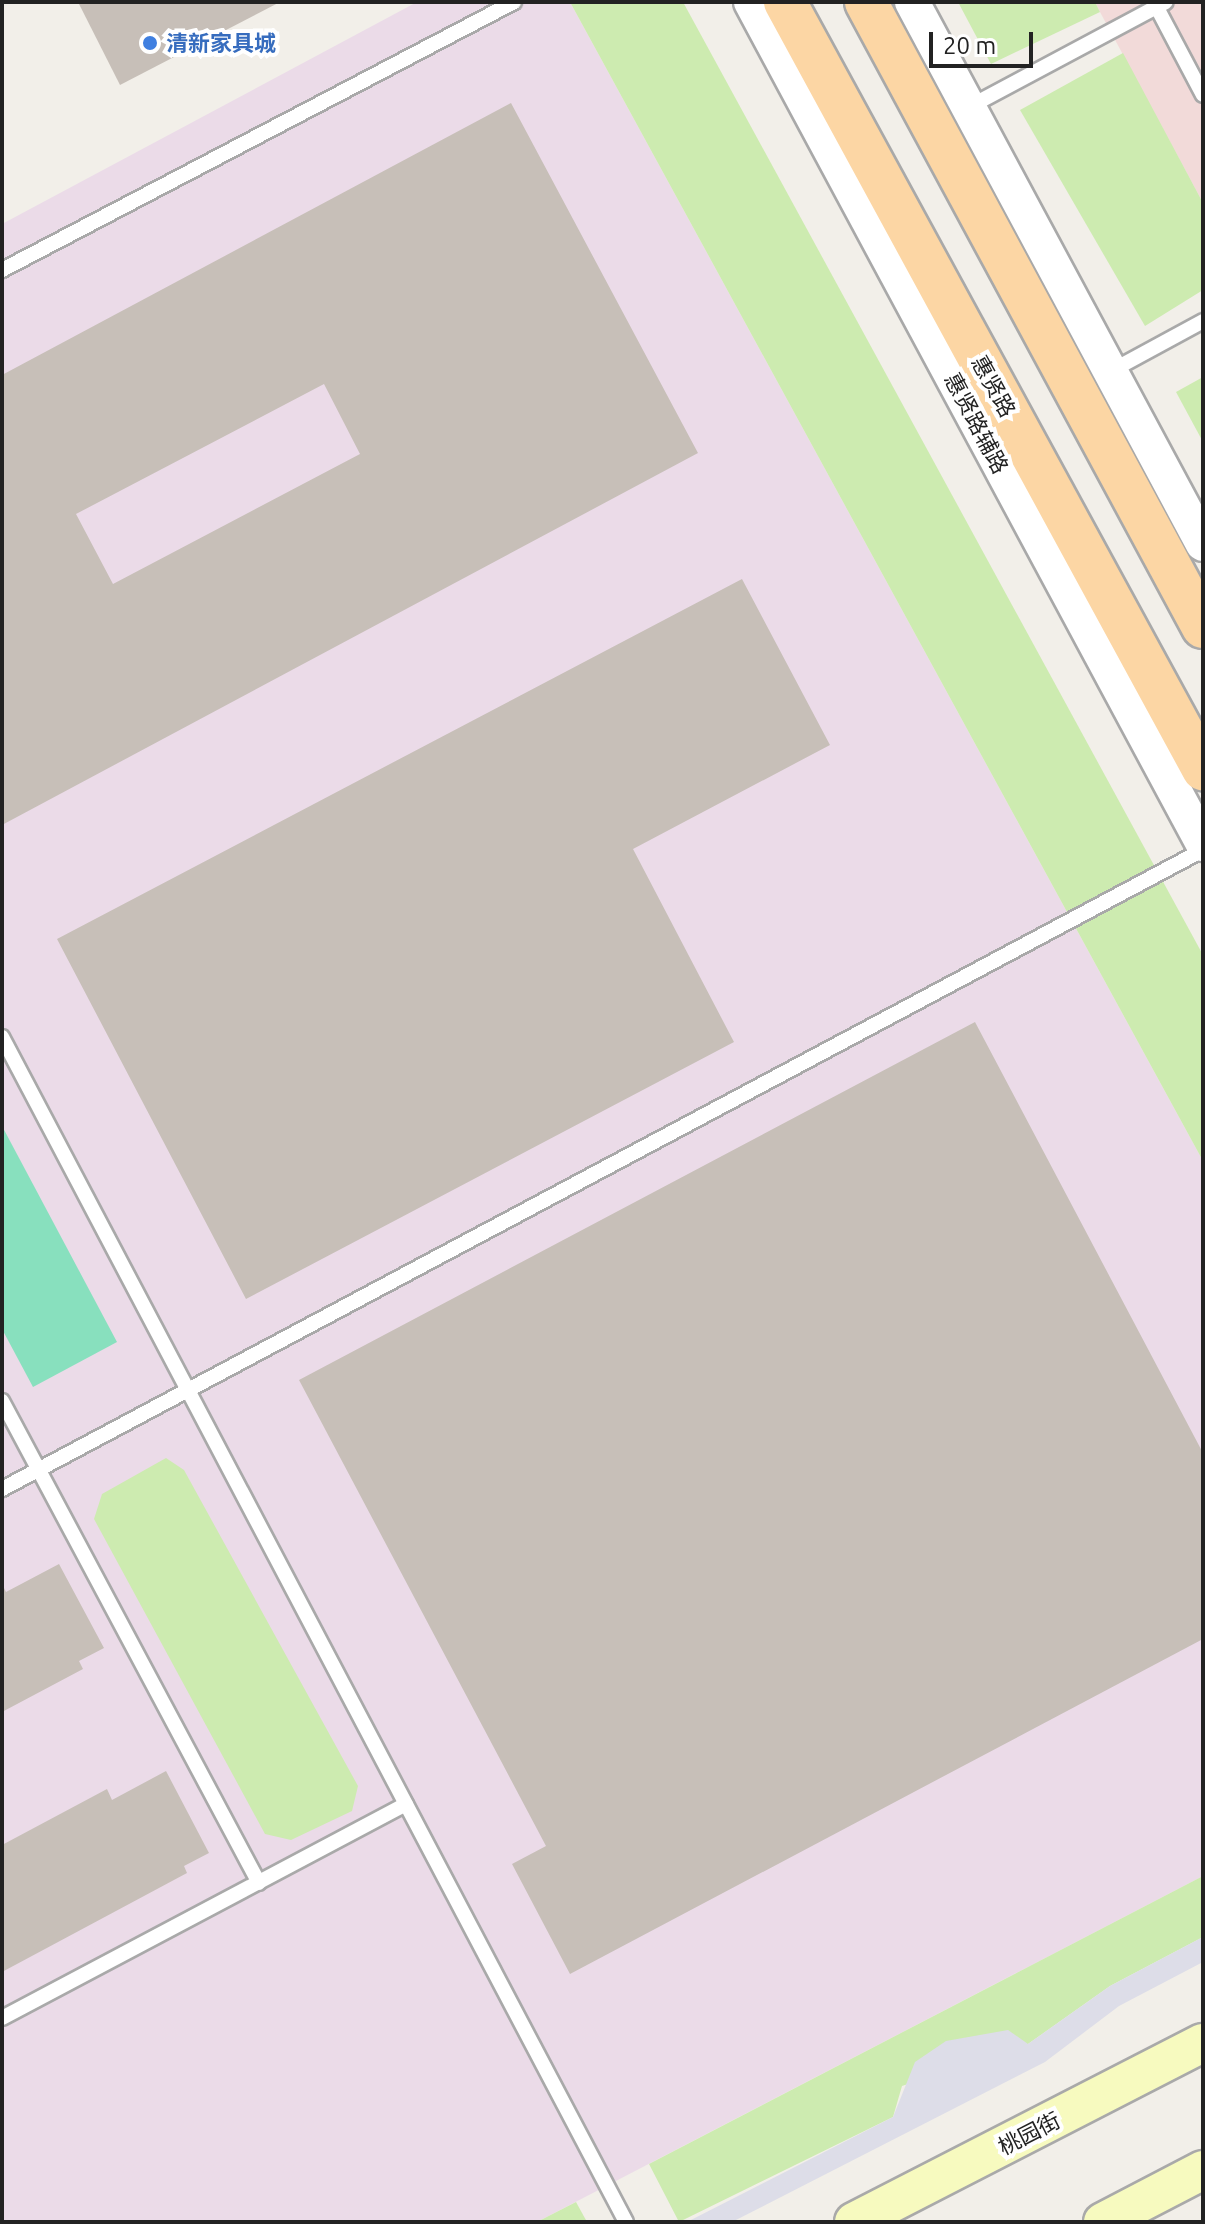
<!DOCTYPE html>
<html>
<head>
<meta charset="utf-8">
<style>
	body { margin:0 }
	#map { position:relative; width:1205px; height:2224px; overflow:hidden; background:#f2efe9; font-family:Ubuntu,"Noto Sans SC",sans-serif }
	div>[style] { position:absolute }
	.commercial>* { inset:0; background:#f2dad9 }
	.industrial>* { inset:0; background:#ebdbe8 }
	.grass>* { inset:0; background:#cdebb0 }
	.pitch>* { inset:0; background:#88e0be }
	.plaza>* { inset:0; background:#dddde8 }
	.building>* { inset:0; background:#c7bfb8 }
	.roads { filter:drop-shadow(2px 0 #a9a9a9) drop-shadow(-2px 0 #a9a9a9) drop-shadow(0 2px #a9a9a9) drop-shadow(0 -2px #a9a9a9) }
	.service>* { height:14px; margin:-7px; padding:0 7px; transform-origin:7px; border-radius:7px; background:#fff }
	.tertiary>* { height:34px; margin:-17px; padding:0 17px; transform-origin:17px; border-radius:17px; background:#fff }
	.secondary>* { height:38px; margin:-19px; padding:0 19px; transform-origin:19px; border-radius:19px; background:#f7fabf }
	.primary>* { height:42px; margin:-21px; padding:0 21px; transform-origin:21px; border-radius:21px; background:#fcd6a4 }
	.dots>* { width:22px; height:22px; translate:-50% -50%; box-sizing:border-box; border:4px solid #fff; border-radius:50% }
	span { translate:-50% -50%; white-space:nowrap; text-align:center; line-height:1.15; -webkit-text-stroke:8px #fff; paint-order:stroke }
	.shop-label { font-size:22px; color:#366cbe; font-weight:700 }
	.left { translate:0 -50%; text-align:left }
	.street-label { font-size:22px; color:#222 }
	.frame { position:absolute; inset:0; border:4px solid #222; pointer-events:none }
	.scale { position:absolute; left:929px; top:32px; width:104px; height:36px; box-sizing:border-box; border:4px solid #222; border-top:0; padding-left:10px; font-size:24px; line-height:28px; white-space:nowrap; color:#222; -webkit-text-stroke:6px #fff; paint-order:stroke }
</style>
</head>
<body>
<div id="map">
	<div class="commercial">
		<div style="clip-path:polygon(1095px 2px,1203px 2px,1203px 203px,1100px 12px)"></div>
	</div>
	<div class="industrial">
		<div style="clip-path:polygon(417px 2px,570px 2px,1203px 1161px,1203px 1876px,537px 2222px,2px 2222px,2px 224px)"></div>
	</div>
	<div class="grass">
		<div style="clip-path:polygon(570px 2px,683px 2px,1203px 955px,1203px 1161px)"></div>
		<div style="clip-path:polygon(958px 2px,1095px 2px,1100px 12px,991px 64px)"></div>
		<div style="clip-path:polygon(1123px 53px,1203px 203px,1203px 290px,1145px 326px,1020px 110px)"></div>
		<div style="clip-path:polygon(1203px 377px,1203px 442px,1176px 392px)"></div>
		<div style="clip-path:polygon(166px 1458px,184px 1470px,358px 1786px,352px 1811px,291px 1840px,265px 1834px,94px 1519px,102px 1494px)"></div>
		<div style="clip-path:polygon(1203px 1876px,1203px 1937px,1110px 1986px,1028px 2044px,902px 2086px,893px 2117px,679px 2222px,649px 2164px)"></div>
		<div style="clip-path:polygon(576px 2202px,587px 2222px,537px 2222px)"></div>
	</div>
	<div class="pitch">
		<div style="clip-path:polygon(2px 1126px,117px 1342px,33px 1387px,2px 1329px)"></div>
	</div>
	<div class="plaza">
		<div style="clip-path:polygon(1203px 1937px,1203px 1962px,1119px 2006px,1045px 2062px,732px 2222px,687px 2222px,893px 2117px,915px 2062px,946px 2041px,1008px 2030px,1028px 2044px,1110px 1986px)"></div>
	</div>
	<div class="building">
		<div style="clip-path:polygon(78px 2px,280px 2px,120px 85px)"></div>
		<div style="clip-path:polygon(evenodd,511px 103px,698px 453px,2px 825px,2px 375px,511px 103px,324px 384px,360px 454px,113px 584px,76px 514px,324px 384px)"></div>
		<div style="clip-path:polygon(742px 579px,830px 745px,633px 849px,734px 1042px,246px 1299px,57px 939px)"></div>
		<div style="clip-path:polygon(975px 1022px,1203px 1453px,1203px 1639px,570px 1974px,512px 1864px,546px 1846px,299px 1380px)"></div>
		<div style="clip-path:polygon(59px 1564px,104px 1648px,79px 1661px,83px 1669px,2px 1712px,2px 1584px,6px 1592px)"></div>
		<div style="clip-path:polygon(166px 1771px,209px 1853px,184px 1866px,187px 1873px,2px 1972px,2px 1845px,107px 1789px,112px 1800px)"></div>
	</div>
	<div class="roads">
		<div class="service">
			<div style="left:1154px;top:2px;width:105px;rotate:62.2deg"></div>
			<div style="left:969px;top:107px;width:223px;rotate:-28.1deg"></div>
			<div style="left:2px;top:270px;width:578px;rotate:-27.63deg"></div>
			<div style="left:1111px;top:371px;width:105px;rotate:-28.5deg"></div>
			<div style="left:2px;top:1037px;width:1339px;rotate:62.23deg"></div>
			<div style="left:2px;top:1401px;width:546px;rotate:61.93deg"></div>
			<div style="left:2px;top:1489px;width:1360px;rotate:-28.02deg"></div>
			<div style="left:2px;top:2018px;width:457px;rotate:-27.9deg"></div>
		</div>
		<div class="tertiary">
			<div style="left:751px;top:2px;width:956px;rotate:61.77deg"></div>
			<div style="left:912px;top:2px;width:615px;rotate:61.77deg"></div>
		</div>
		<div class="secondary">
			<div style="left:854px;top:2222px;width:392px;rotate:-27.2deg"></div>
			<div style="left:1103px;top:2222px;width:113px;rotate:-27.5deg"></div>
		</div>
		<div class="primary">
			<div style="left:785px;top:2px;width:874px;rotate:61.41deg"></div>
			<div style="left:866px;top:2px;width:710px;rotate:61.67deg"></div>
		</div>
	</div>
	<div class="dots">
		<div style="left:150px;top:43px;background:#3f7fe0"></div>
	</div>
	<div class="shop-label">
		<span class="left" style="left:166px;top:43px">清新家具城</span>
	</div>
	<div class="street-label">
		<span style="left:994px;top:386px;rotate:61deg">惠贤路</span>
		<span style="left:977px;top:423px;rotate:62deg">惠贤路辅路</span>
		<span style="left:1029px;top:2133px;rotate:-27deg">桃园街</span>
	</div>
	<div class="frame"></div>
	<div class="scale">20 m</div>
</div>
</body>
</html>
